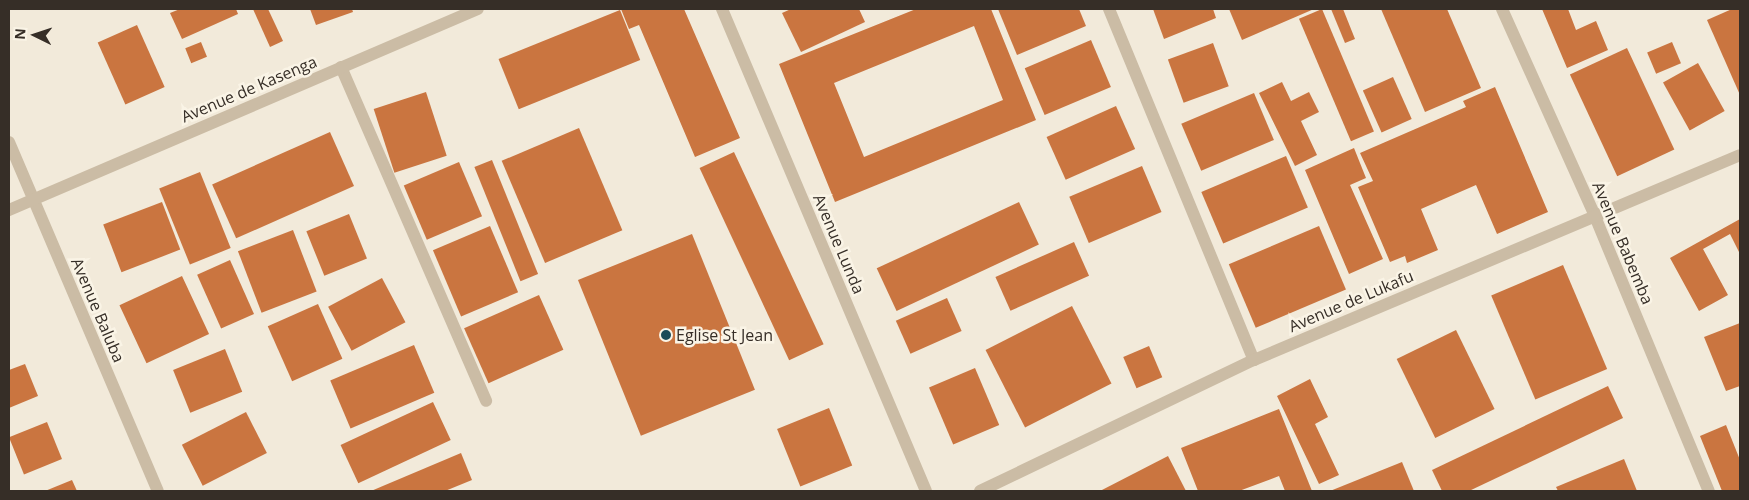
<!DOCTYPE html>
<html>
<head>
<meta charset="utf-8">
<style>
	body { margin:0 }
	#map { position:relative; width:1749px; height:500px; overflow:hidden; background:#f2eada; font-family:"Open Sans",sans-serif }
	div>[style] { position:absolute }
	.building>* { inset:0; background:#ca7540; transform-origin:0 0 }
	.minor>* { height:12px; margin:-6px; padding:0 6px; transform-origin:6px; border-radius:6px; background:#cbbca5 }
	.dots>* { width:14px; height:14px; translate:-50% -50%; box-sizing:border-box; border:2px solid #faf4e6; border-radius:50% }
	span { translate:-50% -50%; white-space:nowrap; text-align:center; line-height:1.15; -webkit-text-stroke:5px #faf4e6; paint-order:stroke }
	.street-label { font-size:16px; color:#362e27 }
	.poi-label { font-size:16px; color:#362e27 }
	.left { translate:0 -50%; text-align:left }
	.frame { position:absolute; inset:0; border:10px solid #362e27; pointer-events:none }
	.north { position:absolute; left:10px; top:10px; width:50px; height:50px; -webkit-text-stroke:4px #faf4e6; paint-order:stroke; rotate:274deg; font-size:14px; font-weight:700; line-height:20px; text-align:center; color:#362e27 }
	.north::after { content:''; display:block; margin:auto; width:18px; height:22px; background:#362e27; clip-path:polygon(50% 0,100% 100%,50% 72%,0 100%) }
</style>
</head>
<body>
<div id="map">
	<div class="building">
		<div style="clip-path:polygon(180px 9px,236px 9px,238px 14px,182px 39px,170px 13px)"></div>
		<div style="clip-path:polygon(253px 9px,268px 9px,283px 41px,270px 47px)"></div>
		<div style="clip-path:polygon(310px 9px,352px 9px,353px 12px,316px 25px)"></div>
		<div style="clip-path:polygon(621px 9px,684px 9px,740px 138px,695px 157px,639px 25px,629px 29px)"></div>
		<div style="clip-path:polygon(791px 9px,859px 9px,865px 22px,801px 52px,782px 13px)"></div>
		<div style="clip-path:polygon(evenodd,916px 9px,991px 9px,1036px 120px,835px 202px,779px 64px,916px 9px,974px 26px,1003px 100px,864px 157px,834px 83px,974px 26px)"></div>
		<div style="clip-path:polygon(998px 9px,1079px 9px,1086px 26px,1017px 55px)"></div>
		<div style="clip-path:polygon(1153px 9px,1213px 9px,1216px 18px,1164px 39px)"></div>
		<div style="clip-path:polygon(1229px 9px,1314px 9px,1242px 40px)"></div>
		<div style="left:1322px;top:9px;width:133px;height:25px;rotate:67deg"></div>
		<div style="clip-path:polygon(1331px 9px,1343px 9px,1355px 39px,1345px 43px)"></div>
		<div style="clip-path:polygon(1381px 9px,1447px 9px,1481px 88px,1425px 112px)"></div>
		<div style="clip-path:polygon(1542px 9px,1568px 9px,1576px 30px,1596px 21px,1608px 50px,1567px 68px)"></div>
		<div style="clip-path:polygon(1732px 9px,1740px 9px,1740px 95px,1707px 20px)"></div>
		<div style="left:620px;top:10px;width:54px;height:131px;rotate:68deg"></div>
		<div style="left:137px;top:25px;width:68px;height:43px;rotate:66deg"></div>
		<div style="left:1091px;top:40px;width:51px;height:72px;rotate:67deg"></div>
		<div style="left:201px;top:42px;width:16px;height:17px;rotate:68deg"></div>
		<div style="left:1672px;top:42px;width:23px;height:27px;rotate:67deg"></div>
		<div style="left:1213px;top:43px;width:46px;height:48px;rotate:70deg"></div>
		<div style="left:1627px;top:48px;width:112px;height:63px;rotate:65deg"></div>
		<div style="left:1698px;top:63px;width:55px;height:40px;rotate:61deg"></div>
		<div style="left:1393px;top:77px;width:46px;height:33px;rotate:66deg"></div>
		<div style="clip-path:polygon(1282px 82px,1291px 101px,1309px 92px,1319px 112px,1301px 121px,1317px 155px,1295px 166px,1259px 93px)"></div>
		<div style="clip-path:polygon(1495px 87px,1548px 212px,1497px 234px,1476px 185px,1421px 209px,1438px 250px,1407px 263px,1405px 256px,1390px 262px,1358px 187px,1373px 181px,1360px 153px,1466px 107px,1463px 101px)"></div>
		<div style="left:426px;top:92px;width:67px;height:55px;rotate:72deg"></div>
		<div style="left:1254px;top:93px;width:51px;height:79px;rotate:67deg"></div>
		<div style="left:1116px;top:106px;width:47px;height:76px;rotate:66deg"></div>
		<div style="left:579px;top:128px;width:111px;height:84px;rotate:67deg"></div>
		<div style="left:330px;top:132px;width:59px;height:129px;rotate:66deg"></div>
		<div style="clip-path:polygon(1354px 148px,1366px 178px,1350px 185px,1383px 259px,1349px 274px,1305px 170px)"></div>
		<div style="left:734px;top:152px;width:212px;height:38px;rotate:65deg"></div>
		<div style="left:1286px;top:156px;width:56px;height:92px;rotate:67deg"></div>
		<div style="left:492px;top:160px;width:123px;height:19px;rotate:68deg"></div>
		<div style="left:459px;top:162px;width:59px;height:60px;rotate:67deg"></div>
		<div style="left:1142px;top:166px;width:50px;height:79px;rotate:67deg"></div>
		<div style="left:200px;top:172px;width:82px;height:44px;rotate:68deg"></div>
		<div style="left:162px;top:202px;width:51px;height:63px;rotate:69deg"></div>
		<div style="left:1019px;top:202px;width:47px;height:157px;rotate:65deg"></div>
		<div style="left:349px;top:214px;width:48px;height:46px;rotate:68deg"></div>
		<div style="clip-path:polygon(1740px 219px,1740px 254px,1730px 234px,1703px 249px,1728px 295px,1699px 311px,1670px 258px)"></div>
		<div style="left:490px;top:226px;width:72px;height:62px;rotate:67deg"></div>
		<div style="left:1319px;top:226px;width:69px;height:98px;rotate:67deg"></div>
		<div style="left:293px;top:230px;width:66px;height:59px;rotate:69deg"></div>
		<div style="left:692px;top:234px;width:168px;height:123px;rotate:68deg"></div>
		<div style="left:1074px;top:242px;width:37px;height:86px;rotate:66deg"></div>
		<div style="left:230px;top:260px;width:59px;height:36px;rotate:66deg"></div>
		<div style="left:1563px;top:265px;width:113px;height:78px;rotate:67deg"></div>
		<div style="left:182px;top:276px;width:64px;height:69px;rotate:65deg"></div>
		<div style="left:382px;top:278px;width:50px;height:61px;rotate:62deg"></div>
		<div style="left:539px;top:295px;width:60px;height:82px;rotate:66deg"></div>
		<div style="left:947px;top:298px;width:36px;height:56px;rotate:66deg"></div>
		<div style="left:318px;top:304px;width:60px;height:55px;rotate:66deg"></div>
		<div style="left:1072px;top:306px;width:87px;height:97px;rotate:63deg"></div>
		<div style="clip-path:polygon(1740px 323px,1740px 386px,1726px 391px,1704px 337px)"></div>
		<div style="left:1456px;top:330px;width:88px;height:66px;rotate:64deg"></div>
		<div style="left:414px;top:345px;width:52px;height:91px;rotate:67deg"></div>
		<div style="left:1149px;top:346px;width:34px;height:28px;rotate:67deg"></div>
		<div style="left:225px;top:349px;width:46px;height:56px;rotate:68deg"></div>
		<div style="clip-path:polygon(25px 364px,38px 396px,9px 408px,9px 370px)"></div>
		<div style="left:975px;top:368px;width:62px;height:50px;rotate:67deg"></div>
		<div style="clip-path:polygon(1310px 379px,1328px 417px,1315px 424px,1339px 475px,1319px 484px,1277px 396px)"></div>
		<div style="clip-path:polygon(1608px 386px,1623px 418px,1469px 491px,1442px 491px,1432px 470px)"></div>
		<div style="left:433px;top:402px;width:42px;height:102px;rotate:65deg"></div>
		<div style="left:829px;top:408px;width:62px;height:56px;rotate:68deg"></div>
		<div style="clip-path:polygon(1279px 409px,1312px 491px,1285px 491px,1279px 476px,1239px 491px,1198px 491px,1181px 448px)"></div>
		<div style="left:246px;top:412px;width:46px;height:72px;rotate:63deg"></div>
		<div style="left:47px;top:422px;width:40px;height:41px;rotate:68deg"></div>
		<div style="clip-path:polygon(1726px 425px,1740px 460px,1740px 491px,1722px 491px,1700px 436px)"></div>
		<div style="clip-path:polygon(461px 453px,472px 480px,445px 491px,371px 491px)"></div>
		<div style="clip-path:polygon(1168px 456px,1186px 491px,1100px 491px)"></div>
		<div style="clip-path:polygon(1624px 459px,1637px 491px,1558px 491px,1556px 487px)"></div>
		<div style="clip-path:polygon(1402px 462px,1414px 491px,1330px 491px)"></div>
		<div style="clip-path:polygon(72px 480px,77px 491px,45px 491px)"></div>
	</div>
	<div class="minor">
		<div style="left:722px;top:9px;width:523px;rotate:67.06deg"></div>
		<div style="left:1109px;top:9px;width:380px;rotate:67.6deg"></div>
		<div style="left:1502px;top:9px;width:225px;rotate:65.8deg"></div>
		<div style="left:1594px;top:214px;width:300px;rotate:67.5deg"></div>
		<div style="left:341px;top:67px;width:364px;rotate:66.5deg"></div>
		<div style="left:9px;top:142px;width:379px;rotate:66.9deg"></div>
		<div style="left:9px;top:210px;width:510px;rotate:-23.2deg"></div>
		<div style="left:980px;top:491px;width:304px;rotate:-25.6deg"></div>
		<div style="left:1254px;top:360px;width:527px;rotate:-22.87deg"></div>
	</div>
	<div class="dots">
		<div style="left:666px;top:335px;background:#1b4c59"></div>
	</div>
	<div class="street-label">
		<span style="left:249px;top:89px;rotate:-23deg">Avenue de Kasenga</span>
		<span style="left:1623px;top:243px;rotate:67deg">Avenue Babemba</span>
		<span style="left:839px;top:244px;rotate:67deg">Avenue Lunda</span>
		<span style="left:1351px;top:301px;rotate:-23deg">Avenue de Lukafu</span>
		<span style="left:98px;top:310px;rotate:67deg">Avenue Baluba</span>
	</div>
	<div class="poi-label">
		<span class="left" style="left:676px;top:335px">Eglise St Jean</span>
	</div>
	<div class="frame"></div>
	<div class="north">N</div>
</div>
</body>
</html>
